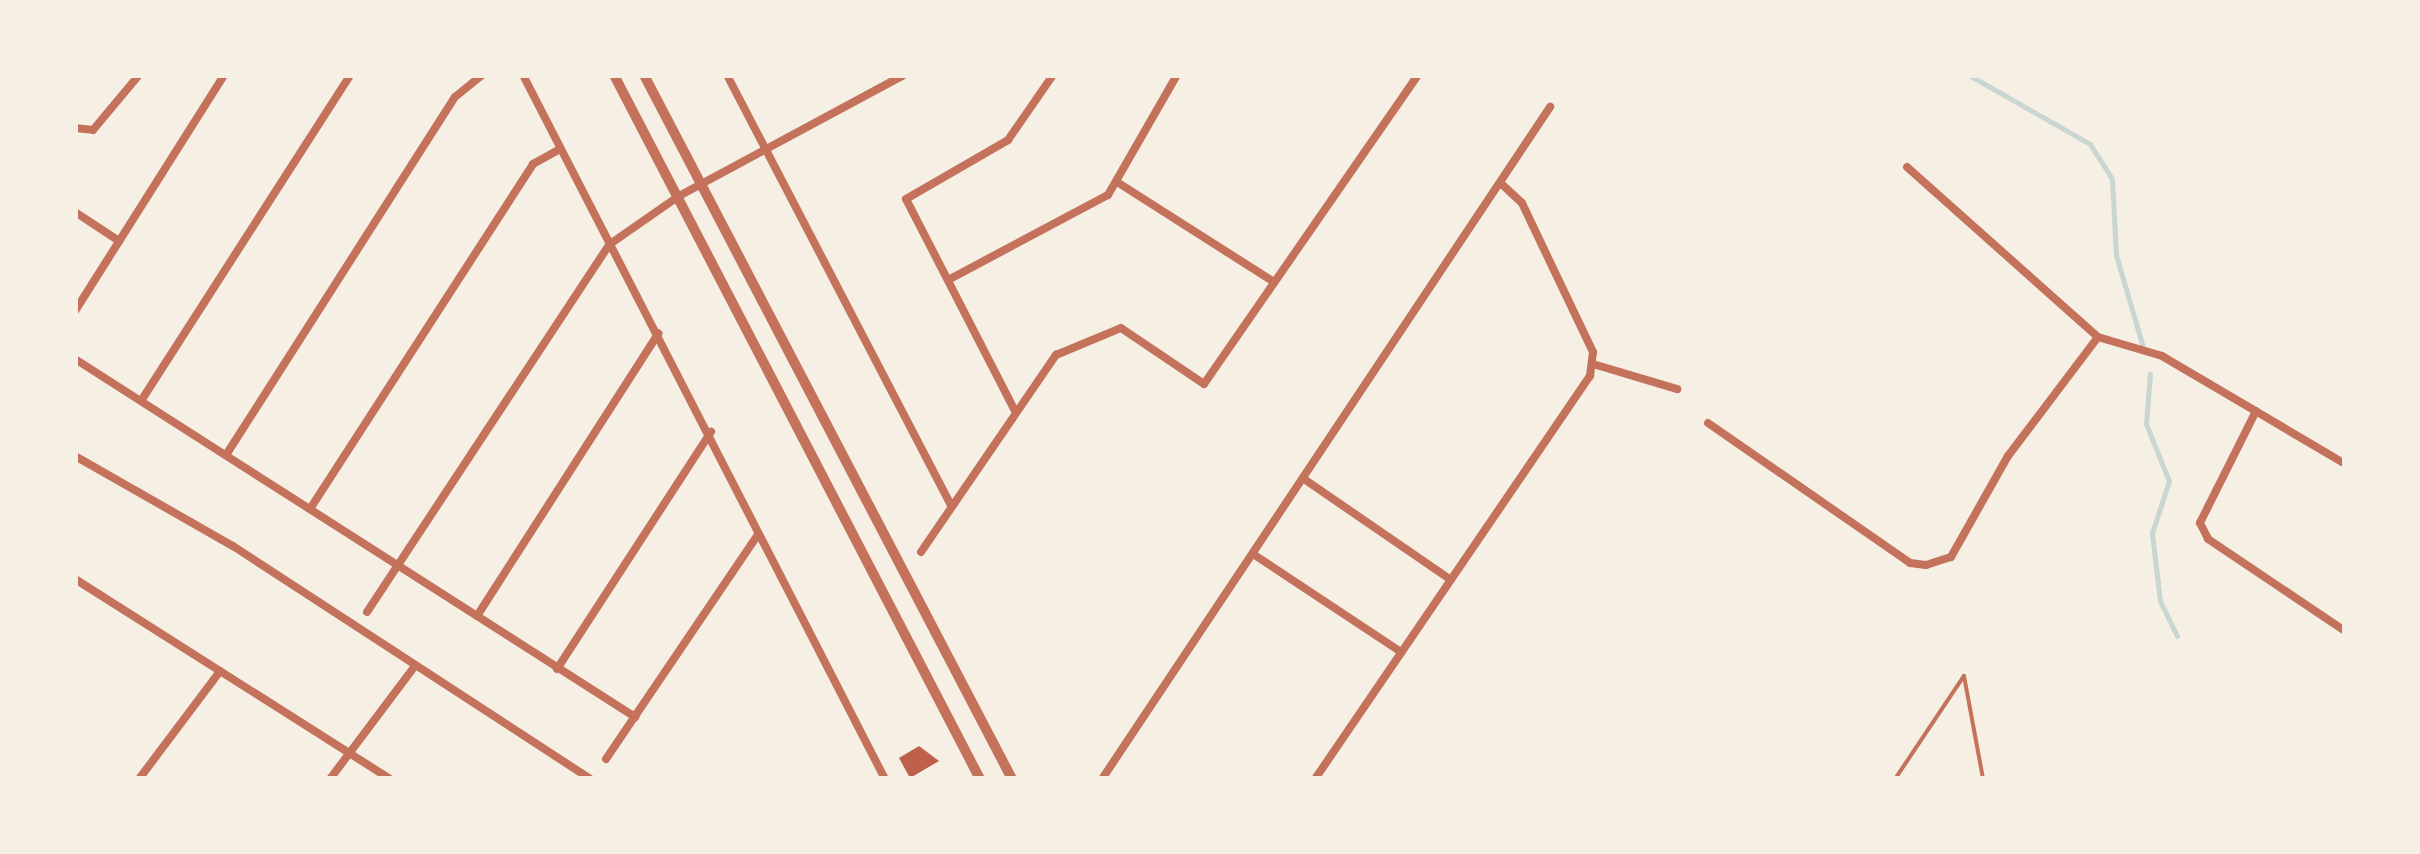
<!DOCTYPE html>
<html>
<head>
<meta charset="utf-8">
<style>
	body { margin:0 }
	#map { position:relative; width:2420px; height:854px; overflow:hidden; background:#f6efe4; font-family:"Fira Sans",sans-serif }
	div>[style] { position:absolute }
	.stream>* { height:5px; margin:-2.5px; padding:0 2.5px; transform-origin:2.5px; border-radius:2.5px; background:#c9d6d2 }
	.building>* { inset:0; background:#bf614a }
	.service>* { height:4px; margin:-2px; padding:0 2px; transform-origin:2px; border-radius:2px; background:#c5725c }
	.minor>* { height:8px; margin:-4px; padding:0 4px; transform-origin:4px; border-radius:4px; background:#c5725c }
	.tertiary>* { height:10px; margin:-5px; padding:0 5px; transform-origin:5px; border-radius:5px; background:#c5725c }
	span { translate:-50% -50%; white-space:nowrap; text-align:center; line-height:1.15; -webkit-text-stroke:10px #f6efe4; paint-order:stroke }
	.frame { position:absolute; inset:0; border:78px solid #f6efe4; pointer-events:none }
</style>
</head>
<body>
<div id="map">
	<div class="stream">
		<div style="left:1969px;top:75px;width:139px;rotate:29.7deg"></div>
		<div style="left:2090px;top:144px;width:41px;rotate:57.8deg"></div>
		<div style="left:2112px;top:179px;width:76px;rotate:87deg"></div>
		<div style="left:2116px;top:255px;width:100px;rotate:73.7deg"></div>
		<div style="left:2150px;top:374px;width:50px;rotate:94.6deg"></div>
		<div style="left:2146px;top:424px;width:61px;rotate:68deg"></div>
		<div style="left:2169px;top:481px;width:55px;rotate:108.1deg"></div>
		<div style="left:2152px;top:533px;width:68px;rotate:83.3deg"></div>
		<div style="left:2160px;top:601px;width:39px;rotate:64deg"></div>
	</div>
	<div class="building">
		<div style="clip-path:polygon(919px 746px,939px 761px,910px 778px,899px 758px)"></div>
	</div>
	<div class="service">
		<div style="left:1895px;top:779px;width:124px;rotate:-56.2deg"></div>
		<div style="left:1964px;top:676px;width:105px;rotate:79.5deg"></div>
	</div>
	<div class="minor">
		<div style="left:523px;top:75px;width:792px;rotate:62.79deg"></div>
		<div style="left:727px;top:75px;width:485px;rotate:62.5deg"></div>
		<div style="left:75px;top:128px;width:18px;rotate:6deg"></div>
		<div style="left:93px;top:130px;width:72px;rotate:-50.1deg"></div>
		<div style="left:1907px;top:167px;width:256px;rotate:41.7deg"></div>
		<div style="left:1117px;top:182px;width:186px;rotate:32.5deg"></div>
		<div style="left:75px;top:212px;width:53px;rotate:33.4deg"></div>
		<div style="left:948px;top:280px;width:181px;rotate:-28deg"></div>
		<div style="left:1108px;top:195px;width:138px;rotate:-60.1deg"></div>
		<div style="left:75px;top:311px;width:279px;rotate:-57.7deg"></div>
		<div style="left:75px;top:359px;width:665px;rotate:32.59deg"></div>
		<div style="left:1593px;top:364px;width:88px;rotate:16.6deg"></div>
		<div style="left:141px;top:401px;width:387px;rotate:-57.3deg"></div>
		<div style="left:1015px;top:411px;width:238px;rotate:-117.2deg"></div>
		<div style="left:906px;top:199px;width:118px;rotate:-30deg"></div>
		<div style="left:1008px;top:140px;width:79px;rotate:-55.3deg"></div>
		<div style="left:2256px;top:411px;width:125px;rotate:116.6deg"></div>
		<div style="left:2200px;top:523px;width:18px;rotate:63deg"></div>
		<div style="left:2208px;top:539px;width:165px;rotate:33.9deg"></div>
		<div style="left:1708px;top:423px;width:246px;rotate:34.7deg"></div>
		<div style="left:1910px;top:563px;width:16px;rotate:7deg"></div>
		<div style="left:1926px;top:565px;width:26px;rotate:-18deg"></div>
		<div style="left:1951px;top:557px;width:116px;rotate:-60.6deg"></div>
		<div style="left:2008px;top:456px;width:149px;rotate:-52.9deg"></div>
		<div style="left:2098px;top:337px;width:67px;rotate:16.5deg"></div>
		<div style="left:2162px;top:356px;width:212px;rotate:30.5deg"></div>
		<div style="left:226px;top:455px;width:425px;rotate:-57.4deg"></div>
		<div style="left:455px;top:97px;width:35px;rotate:-39deg"></div>
		<div style="left:75px;top:456px;width:182px;rotate:29.7deg"></div>
		<div style="left:233px;top:546px;width:426px;rotate:33.1deg"></div>
		<div style="left:1304px;top:479px;width:178px;rotate:34.5deg"></div>
		<div style="left:310px;top:509px;width:411px;rotate:-57.1deg"></div>
		<div style="left:533px;top:164px;width:31px;rotate:-29deg"></div>
		<div style="left:921px;top:552px;width:239px;rotate:-55.6deg"></div>
		<div style="left:1056px;top:355px;width:70px;rotate:-22.6deg"></div>
		<div style="left:1121px;top:328px;width:100px;rotate:34deg"></div>
		<div style="left:1204px;top:384px;width:376px;rotate:-55.3deg"></div>
		<div style="left:1253px;top:554px;width:178px;rotate:33.5deg"></div>
		<div style="left:75px;top:579px;width:373px;rotate:32.4deg"></div>
		<div style="left:367px;top:612px;width:441px;rotate:-56.6deg"></div>
		<div style="left:610px;top:244px;width:84px;rotate:-34.8deg"></div>
		<div style="left:679px;top:196px;width:255px;rotate:-28.3deg"></div>
		<div style="left:477px;top:616px;width:336px;rotate:-57.3deg"></div>
		<div style="left:557px;top:669px;width:283px;rotate:-57deg"></div>
		<div style="left:606px;top:759px;width:269px;rotate:-55.9deg"></div>
		<div style="left:139px;top:779px;width:135px;rotate:-53.1deg"></div>
		<div style="left:330px;top:779px;width:140px;rotate:-53.1deg"></div>
		<div style="left:1102px;top:779px;width:808px;rotate:-56.31deg"></div>
		<div style="left:1315px;top:779px;width:488px;rotate:-55.7deg"></div>
		<div style="left:1590px;top:376px;width:24px;rotate:-83deg"></div>
		<div style="left:1593px;top:352px;width:165px;rotate:-115.5deg"></div>
		<div style="left:1522px;top:203px;width:26px;rotate:-137deg"></div>
	</div>
	<div class="tertiary">
		<div style="left:614px;top:75px;width:793px;rotate:62.53deg"></div>
		<div style="left:644px;top:75px;width:794px;rotate:62.4deg"></div>
	</div>
	<div class="frame"></div>
</div>
</body>
</html>
